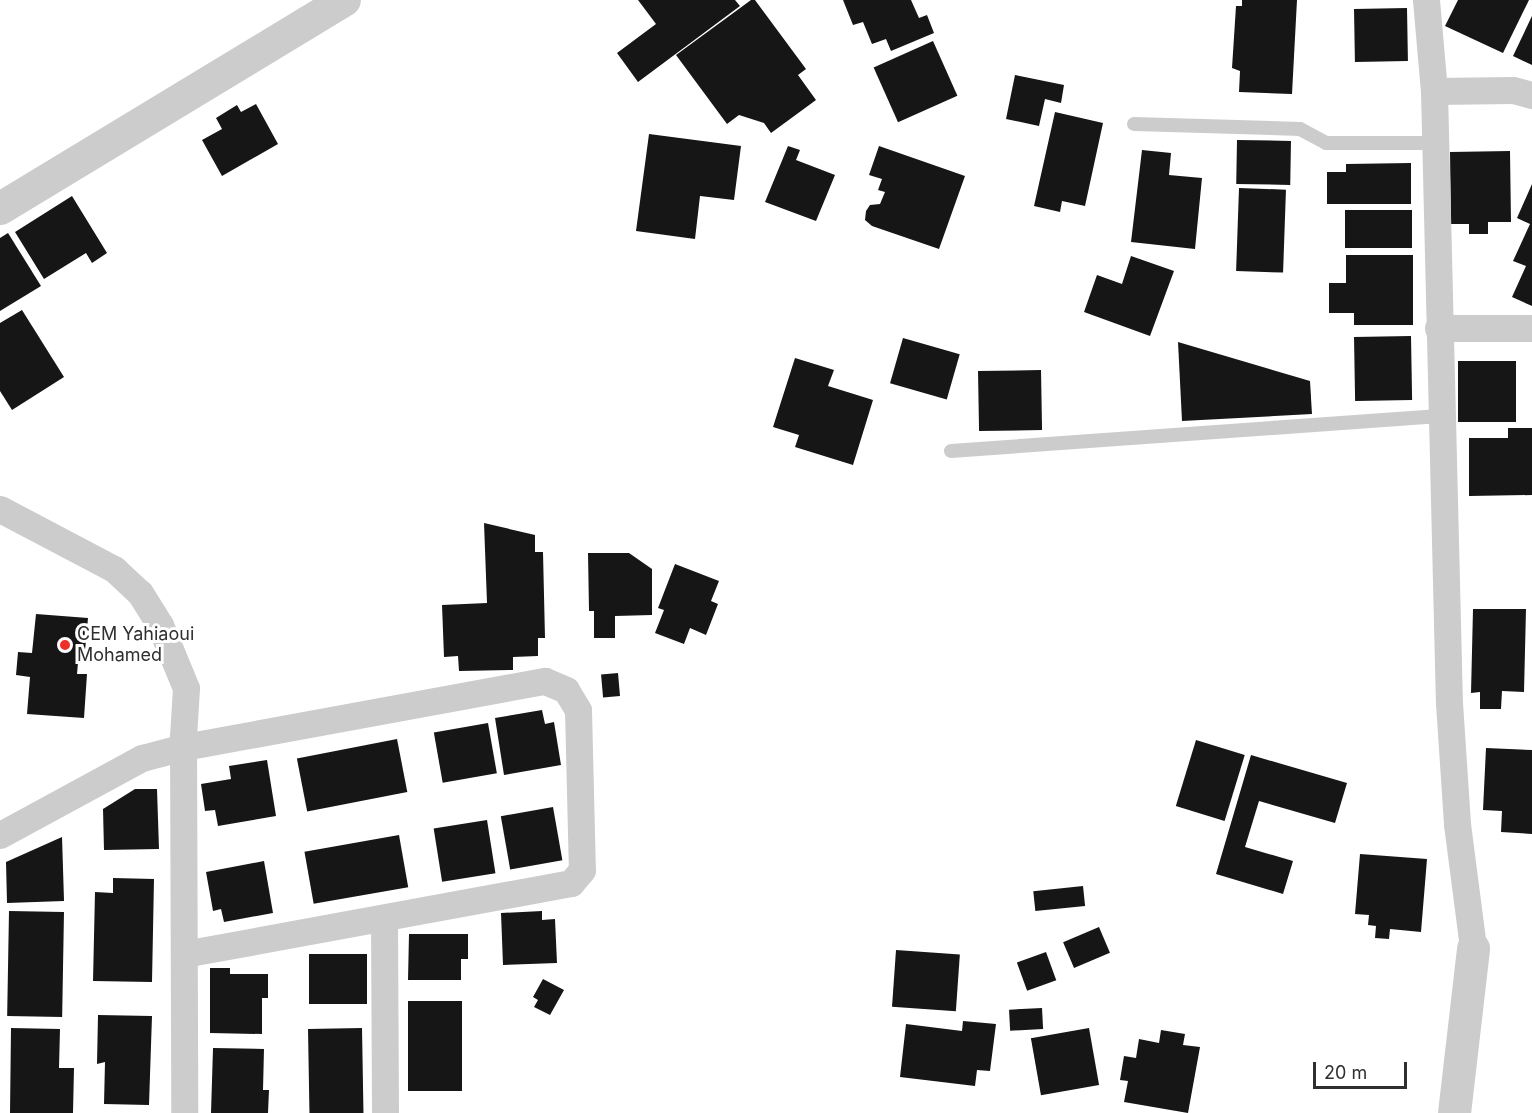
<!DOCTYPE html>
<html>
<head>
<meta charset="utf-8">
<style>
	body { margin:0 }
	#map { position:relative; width:1532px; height:1113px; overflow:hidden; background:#fff; font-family:Inter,sans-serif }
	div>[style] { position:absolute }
	.building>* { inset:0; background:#161616; transform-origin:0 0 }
	.service>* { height:14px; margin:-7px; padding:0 7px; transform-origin:7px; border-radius:7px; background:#ccc }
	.minor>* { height:27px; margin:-13.5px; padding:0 13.5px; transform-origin:13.5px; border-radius:13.5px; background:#ccc }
	.tertiary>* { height:33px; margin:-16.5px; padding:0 16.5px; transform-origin:16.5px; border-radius:16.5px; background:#ccc }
	.dots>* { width:16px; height:16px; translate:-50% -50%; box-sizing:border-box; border:3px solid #fff; border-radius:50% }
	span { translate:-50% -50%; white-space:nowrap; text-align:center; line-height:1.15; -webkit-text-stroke:6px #fff; paint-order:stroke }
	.poi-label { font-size:18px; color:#2f2f2f }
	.left { translate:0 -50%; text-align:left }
	.scale { position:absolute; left:1313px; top:1062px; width:94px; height:27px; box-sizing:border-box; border:3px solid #2f2f2f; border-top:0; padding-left:8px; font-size:18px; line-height:21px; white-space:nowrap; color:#2f2f2f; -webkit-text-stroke:4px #fff; paint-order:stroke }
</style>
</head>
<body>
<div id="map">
	<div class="building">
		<div style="clip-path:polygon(638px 0,735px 0,740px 6px,638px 82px,617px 53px,656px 24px)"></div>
		<div style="clip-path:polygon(751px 0,755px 0,806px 69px,798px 75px,816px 100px,771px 133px,764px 123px,739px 115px,727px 124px,676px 55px)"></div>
		<div style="clip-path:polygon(843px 0,911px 0,919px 18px,927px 15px,934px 33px,891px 51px,886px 39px,872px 44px,863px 22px,853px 25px)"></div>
		<div style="clip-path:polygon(1242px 0,1297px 0,1292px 94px,1239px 92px,1240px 71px,1232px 68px,1236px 6px,1242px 6px)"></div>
		<div style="clip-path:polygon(1458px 0,1529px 0,1503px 53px,1445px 26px)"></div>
		<div style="left:1407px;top:8px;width:53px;height:53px;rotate:89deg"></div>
		<div style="clip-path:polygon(1532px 16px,1532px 65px,1513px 56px)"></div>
		<div style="left:933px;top:41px;width:60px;height:65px;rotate:66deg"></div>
		<div style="clip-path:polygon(1015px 75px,1064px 85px,1061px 103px,1045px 99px,1039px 126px,1006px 119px)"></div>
		<div style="clip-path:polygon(256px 104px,278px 144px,222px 176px,202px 140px,222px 129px,216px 118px,237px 105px,241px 112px)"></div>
		<div style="clip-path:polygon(1055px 112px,1103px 123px,1085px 206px,1062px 201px,1060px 212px,1034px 206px)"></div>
		<div style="clip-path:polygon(649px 134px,741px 146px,734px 200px,700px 196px,695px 239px,636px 231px)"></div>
		<div style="left:1237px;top:140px;width:54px;height:44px;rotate:1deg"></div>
		<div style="clip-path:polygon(788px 146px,800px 150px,796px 160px,835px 175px,816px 221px,765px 202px)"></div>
		<div style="clip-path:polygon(879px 146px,965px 176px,939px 249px,872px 226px,865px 220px,866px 211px,870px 205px,880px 204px,885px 192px,878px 190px,882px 179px,869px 175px)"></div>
		<div style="clip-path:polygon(1142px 150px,1171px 153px,1169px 175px,1202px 178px,1195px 249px,1131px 242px)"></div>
		<div style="clip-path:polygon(1510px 151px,1511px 222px,1488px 222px,1488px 234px,1469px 234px,1469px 224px,1451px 224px,1450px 152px)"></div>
		<div style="clip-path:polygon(1411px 163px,1411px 204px,1327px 204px,1327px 172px,1346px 172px,1346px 164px)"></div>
		<div style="clip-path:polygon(1532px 184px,1532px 306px,1512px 297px,1526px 266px,1513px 261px,1530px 224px,1517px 218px)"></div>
		<div style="left:1239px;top:188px;width:47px;height:83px;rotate:2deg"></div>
		<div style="clip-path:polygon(72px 196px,107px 253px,92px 263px,86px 253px,44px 279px,15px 232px)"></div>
		<div style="left:1412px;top:210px;width:38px;height:67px;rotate:90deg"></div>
		<div style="clip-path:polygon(8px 233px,41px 286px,0 311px,0 238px)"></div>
		<div style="clip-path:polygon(1346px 255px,1413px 255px,1413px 325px,1354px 325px,1354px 313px,1329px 313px,1329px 283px,1346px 283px)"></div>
		<div style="clip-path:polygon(1131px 256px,1174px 271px,1150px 336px,1084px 312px,1097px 275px,1122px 284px)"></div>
		<div style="clip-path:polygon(22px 310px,64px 377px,12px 410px,0 391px,0 323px)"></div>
		<div style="left:1411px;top:336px;width:64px;height:57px;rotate:89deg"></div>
		<div style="left:903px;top:338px;width:59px;height:47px;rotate:16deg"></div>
		<div style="clip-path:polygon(1178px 342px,1310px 381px,1312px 414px,1182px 421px)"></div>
		<div style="clip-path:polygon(795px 358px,834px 370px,828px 386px,873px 400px,853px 465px,795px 447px,799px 435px,773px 427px)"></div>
		<div style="left:1516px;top:361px;width:61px;height:58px;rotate:90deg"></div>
		<div style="left:1041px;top:370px;width:60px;height:63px;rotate:89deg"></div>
		<div style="clip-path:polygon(1508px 428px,1532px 428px,1532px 495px,1469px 496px,1469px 438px,1508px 438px)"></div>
		<div style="clip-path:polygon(484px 523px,535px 535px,535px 552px,543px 552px,545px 638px,538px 638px,538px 656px,513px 657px,513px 670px,459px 671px,458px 656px,444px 657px,442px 605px,487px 603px)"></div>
		<div style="clip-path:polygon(588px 553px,629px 553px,652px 569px,652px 615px,615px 616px,615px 638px,594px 638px,594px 611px,589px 611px)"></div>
		<div style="clip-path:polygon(675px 564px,719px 581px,711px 601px,718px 604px,706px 635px,690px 628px,684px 644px,655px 633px,664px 610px,658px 608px)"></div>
		<div style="clip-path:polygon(1473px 609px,1526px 609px,1524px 692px,1502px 691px,1501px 709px,1480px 709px,1480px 692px,1471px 693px)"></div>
		<div style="clip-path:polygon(36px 614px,88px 618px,85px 651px,79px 651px,77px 674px,87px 674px,84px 718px,27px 714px,30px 677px,16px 675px,18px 652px,32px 653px)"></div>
		<div style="left:618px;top:673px;width:23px;height:17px;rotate:85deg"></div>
		<div style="clip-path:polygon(542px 710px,545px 724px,554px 722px,561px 765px,504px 775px,495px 718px)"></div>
		<div style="left:488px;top:723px;width:51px;height:55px;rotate:80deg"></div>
		<div style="left:397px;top:739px;width:54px;height:102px;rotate:79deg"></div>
		<div style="left:1196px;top:740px;width:51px;height:69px;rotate:17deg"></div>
		<div style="clip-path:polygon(1486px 748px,1532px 750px,1532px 834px,1501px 832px,1502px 811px,1483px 810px)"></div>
		<div style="clip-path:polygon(1251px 755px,1347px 783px,1335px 823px,1259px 801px,1245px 847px,1293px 861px,1283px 894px,1216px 874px)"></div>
		<div style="clip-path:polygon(267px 760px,276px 816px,218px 826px,215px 810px,205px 811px,201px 784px,231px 779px,229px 766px)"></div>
		<div style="clip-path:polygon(135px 789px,157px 789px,159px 849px,104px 850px,103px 809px)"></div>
		<div style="left:553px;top:807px;width:54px;height:53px;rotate:80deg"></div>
		<div style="left:487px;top:820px;width:54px;height:54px;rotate:81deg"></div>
		<div style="left:399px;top:835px;width:53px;height:96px;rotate:80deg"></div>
		<div style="clip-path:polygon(62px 837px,64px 901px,7px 903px,6px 862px)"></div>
		<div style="clip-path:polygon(1360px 854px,1427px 859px,1421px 932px,1390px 929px,1389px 939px,1375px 938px,1376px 926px,1368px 925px,1369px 915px,1355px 914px)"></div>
		<div style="clip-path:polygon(264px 861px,273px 913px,224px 922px,221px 909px,213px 911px,206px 872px)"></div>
		<div style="clip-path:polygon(113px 878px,154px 879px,152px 982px,93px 981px,95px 892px,113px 893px)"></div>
		<div style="left:1083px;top:886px;width:20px;height:50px;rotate:84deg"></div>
		<div style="left:9px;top:911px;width:55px;height:105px;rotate:1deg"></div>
		<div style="clip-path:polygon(542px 911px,542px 920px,555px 919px,557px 963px,503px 965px,501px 913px)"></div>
		<div style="left:1099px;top:927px;width:28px;height:39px;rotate:67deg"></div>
		<div style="clip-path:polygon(409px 934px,468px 934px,468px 959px,461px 959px,461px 980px,408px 980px)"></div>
		<div style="left:896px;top:950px;width:64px;height:57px;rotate:4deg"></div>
		<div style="left:1046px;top:952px;width:30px;height:31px;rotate:70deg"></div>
		<div style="left:309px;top:954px;width:58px;height:50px"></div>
		<div style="clip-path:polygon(210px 968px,230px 968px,230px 974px,268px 974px,268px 998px,262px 998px,262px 1034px,210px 1033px)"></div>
		<div style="clip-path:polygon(543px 979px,564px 990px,550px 1015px,534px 1007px,538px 1000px,533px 997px)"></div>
		<div style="left:462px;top:1001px;width:90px;height:54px;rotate:90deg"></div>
		<div style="left:1042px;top:1008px;width:21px;height:33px;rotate:87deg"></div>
		<div style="clip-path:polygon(98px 1015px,152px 1016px,149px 1105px,104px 1104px,105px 1062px,97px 1064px)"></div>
		<div style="clip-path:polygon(963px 1021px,996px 1024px,990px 1071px,977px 1070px,975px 1086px,900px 1077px,906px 1024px,962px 1031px)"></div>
		<div style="clip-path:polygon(11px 1028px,60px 1029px,59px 1068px,74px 1068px,73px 1113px,10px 1113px)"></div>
		<div style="left:362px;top:1028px;width:85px;height:54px;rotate:89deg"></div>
		<div style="left:1089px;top:1028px;width:58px;height:59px;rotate:80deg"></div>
		<div style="clip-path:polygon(1161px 1030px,1185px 1034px,1183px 1045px,1200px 1047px,1188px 1113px,1124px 1102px,1128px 1081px,1120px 1080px,1124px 1056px,1136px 1058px,1139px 1039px,1159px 1043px)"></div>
		<div style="clip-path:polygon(213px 1048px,264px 1049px,263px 1090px,269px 1090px,268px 1113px,211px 1113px)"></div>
	</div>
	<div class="service">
		<div style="left:1134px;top:124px;width:166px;rotate:1.7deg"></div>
		<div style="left:1300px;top:129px;width:30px;rotate:28deg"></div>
		<div style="left:1326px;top:143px;width:110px"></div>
		<div style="left:951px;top:451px;width:490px;rotate:-4.1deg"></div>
	</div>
	<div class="minor">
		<div style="left:1426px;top:0;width:91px;rotate:85deg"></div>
		<div style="left:1434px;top:91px;width:612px;rotate:88.6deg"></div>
		<div style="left:1449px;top:703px;width:121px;rotate:86.2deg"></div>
		<div style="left:1457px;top:824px;width:125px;rotate:82.6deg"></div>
		<div style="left:1434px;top:91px;width:79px;rotate:-0.7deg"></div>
		<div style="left:1513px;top:90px;width:20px;rotate:15deg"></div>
		<div style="left:1438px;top:328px;width:94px"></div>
		<div style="left:0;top:509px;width:129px;rotate:27.8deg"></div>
		<div style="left:114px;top:569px;width:35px;rotate:43deg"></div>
		<div style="left:140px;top:593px;width:38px;rotate:58deg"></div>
		<div style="left:160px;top:625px;width:68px;rotate:67.6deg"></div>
		<div style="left:186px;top:688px;width:49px;rotate:93.5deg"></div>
		<div style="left:183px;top:737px;width:376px;rotate:89.8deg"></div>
		<div style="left:0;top:835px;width:162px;rotate:-28.5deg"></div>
		<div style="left:142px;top:758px;width:43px;rotate:-14.7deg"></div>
		<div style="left:184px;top:747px;width:367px;rotate:-10.4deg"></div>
		<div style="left:545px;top:681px;width:23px;rotate:23deg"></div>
		<div style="left:566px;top:690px;width:23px;rotate:59deg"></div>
		<div style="left:578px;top:710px;width:160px;rotate:88.6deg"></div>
		<div style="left:582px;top:870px;width:17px;rotate:130deg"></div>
		<div style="left:571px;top:883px;width:391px;rotate:169.6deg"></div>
		<div style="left:384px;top:920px;width:193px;rotate:89.7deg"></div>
	</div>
	<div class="tertiary">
		<div style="left:0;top:208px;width:402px;rotate:-31.2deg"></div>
		<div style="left:1454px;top:1113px;width:166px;rotate:-83.4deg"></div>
	</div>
	<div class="dots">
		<div style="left:65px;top:645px;background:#ed3129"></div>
	</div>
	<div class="poi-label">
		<span class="left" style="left:77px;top:645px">CEM Yahiaoui<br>Mohamed</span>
	</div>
	<div class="scale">20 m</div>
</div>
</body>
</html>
